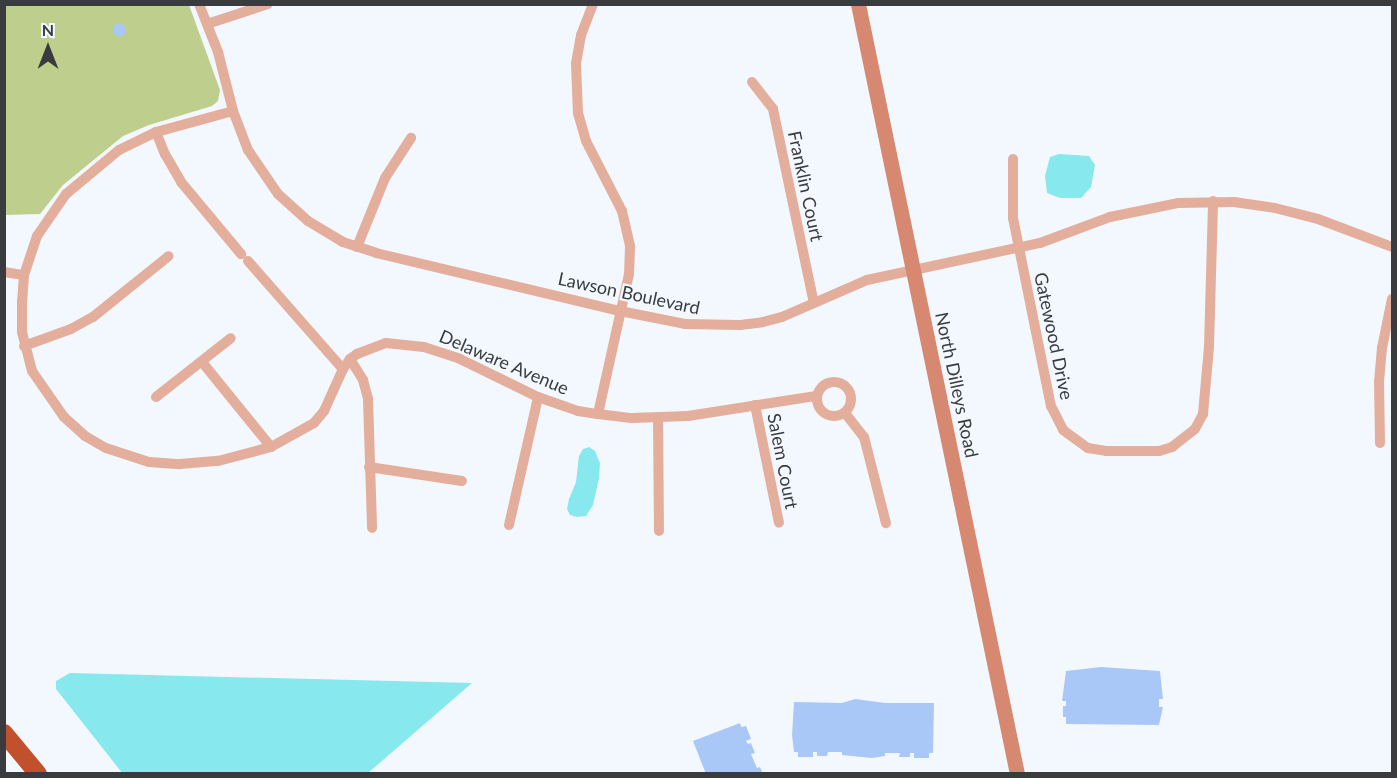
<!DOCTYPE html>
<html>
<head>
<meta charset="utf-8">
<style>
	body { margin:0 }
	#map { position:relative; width:1397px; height:778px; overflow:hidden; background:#f3f8fe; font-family:Lato,sans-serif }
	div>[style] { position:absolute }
	.green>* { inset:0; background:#bece8c }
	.water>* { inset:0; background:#87e9ed }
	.building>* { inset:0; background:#aac8f7 }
	.street>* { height:10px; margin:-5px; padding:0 5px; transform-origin:5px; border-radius:5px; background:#e4ae9d }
	.street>.ring { margin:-5px; padding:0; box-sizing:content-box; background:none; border:10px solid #e4ae9d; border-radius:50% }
	.secondary>* { height:15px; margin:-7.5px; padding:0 7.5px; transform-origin:7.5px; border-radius:7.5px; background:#d78870 }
	.highway>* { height:18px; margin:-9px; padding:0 9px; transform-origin:9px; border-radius:9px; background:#c1512d }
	span { translate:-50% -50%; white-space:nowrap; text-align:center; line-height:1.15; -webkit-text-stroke:4.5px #f3f8fe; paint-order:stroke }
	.street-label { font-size:18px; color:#393b3e }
	.frame { position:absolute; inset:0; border:6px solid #393b3e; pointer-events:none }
	.north { position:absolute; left:18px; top:18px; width:60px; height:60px; -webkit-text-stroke:4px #f3f8fe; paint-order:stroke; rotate:0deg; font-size:16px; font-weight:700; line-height:24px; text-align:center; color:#393b3e }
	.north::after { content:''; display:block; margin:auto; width:21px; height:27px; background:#393b3e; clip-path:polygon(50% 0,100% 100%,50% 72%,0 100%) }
</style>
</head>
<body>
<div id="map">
	<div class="green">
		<div style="clip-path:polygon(4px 5px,189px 5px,220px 90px,218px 101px,212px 106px,149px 125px,123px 136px,63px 185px,40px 214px,5px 215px)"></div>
	</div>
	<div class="water">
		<div style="clip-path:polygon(1059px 154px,1089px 156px,1095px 165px,1091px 187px,1081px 198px,1060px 198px,1047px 193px,1045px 176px,1050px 157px)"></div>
		<div style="clip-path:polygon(589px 447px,595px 451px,600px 463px,599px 478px,593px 505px,586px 516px,577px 517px,570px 515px,567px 509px,569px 499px,576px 482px,579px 456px,583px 449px)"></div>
		<div style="clip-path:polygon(70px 673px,472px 683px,368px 773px,123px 774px,56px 689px,56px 681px)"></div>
	</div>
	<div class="building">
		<div style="clip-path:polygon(120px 23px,125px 27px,125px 34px,119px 37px,113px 33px,113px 26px)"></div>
		<div style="clip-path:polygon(1101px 667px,1160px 671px,1163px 699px,1159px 699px,1159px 707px,1163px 707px,1159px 725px,1066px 724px,1066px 717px,1063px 717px,1063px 706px,1066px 706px,1066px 701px,1062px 701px,1066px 671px)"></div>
		<div style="clip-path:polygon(855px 699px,885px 703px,934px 703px,933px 753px,929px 753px,929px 758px,914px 758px,914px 753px,910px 753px,910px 757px,899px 757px,900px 753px,885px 753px,885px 756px,872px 758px,842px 755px,842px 752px,828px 752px,827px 756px,817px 756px,817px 752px,813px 752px,813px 757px,798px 757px,798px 752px,794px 752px,792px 735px,794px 702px,842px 703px)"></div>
		<div style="clip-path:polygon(740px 723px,741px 727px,746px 726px,751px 739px,746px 741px,748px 744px,751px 743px,755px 753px,751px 754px,757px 768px,760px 767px,763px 774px,706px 774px,693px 741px)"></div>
	</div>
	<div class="street">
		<div style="left:199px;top:4px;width:52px;rotate:68.4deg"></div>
		<div style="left:218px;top:52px;width:61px;rotate:75.7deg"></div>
		<div style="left:233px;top:111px;width:42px;rotate:69deg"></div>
		<div style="left:248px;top:150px;width:53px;rotate:55.7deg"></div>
		<div style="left:278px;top:194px;width:40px;rotate:42deg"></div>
		<div style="left:308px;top:221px;width:41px;rotate:31deg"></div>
		<div style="left:343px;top:242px;width:35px;rotate:18deg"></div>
		<div style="left:376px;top:253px;width:251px;rotate:13.4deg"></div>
		<div style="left:620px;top:311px;width:66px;rotate:11.3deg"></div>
		<div style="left:685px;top:324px;width:55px;rotate:1deg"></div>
		<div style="left:740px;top:325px;width:23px;rotate:-7deg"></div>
		<div style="left:763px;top:322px;width:20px;rotate:-15deg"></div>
		<div style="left:782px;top:317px;width:93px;rotate:-23.5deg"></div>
		<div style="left:867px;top:280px;width:177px;rotate:-12.1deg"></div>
		<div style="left:1040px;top:243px;width:75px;rotate:-20.4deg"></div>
		<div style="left:1110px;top:217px;width:69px;rotate:-11.6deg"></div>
		<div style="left:1178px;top:203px;width:56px;rotate:-1deg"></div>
		<div style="left:1234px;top:202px;width:41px;rotate:8.3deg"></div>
		<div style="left:1275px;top:208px;width:44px;rotate:14.3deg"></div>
		<div style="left:1318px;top:219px;width:79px;rotate:20.7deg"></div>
		<div style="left:593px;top:4px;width:33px;rotate:111deg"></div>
		<div style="left:581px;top:35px;width:29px;rotate:100deg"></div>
		<div style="left:576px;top:64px;width:49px;rotate:87.7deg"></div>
		<div style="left:578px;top:113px;width:29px;rotate:74deg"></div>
		<div style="left:586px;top:141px;width:79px;rotate:62.8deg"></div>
		<div style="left:622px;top:211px;width:37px;rotate:77deg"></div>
		<div style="left:630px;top:247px;width:27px;rotate:92deg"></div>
		<div style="left:629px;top:274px;width:143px;rotate:102.5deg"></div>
		<div style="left:207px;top:24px;width:64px;rotate:-18.2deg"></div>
		<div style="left:752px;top:82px;width:34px;rotate:52deg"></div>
		<div style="left:773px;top:109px;width:198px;rotate:78.1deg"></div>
		<div style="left:233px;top:111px;width:80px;rotate:164.7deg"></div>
		<div style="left:156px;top:132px;width:41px;rotate:154.1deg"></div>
		<div style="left:119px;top:150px;width:69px;rotate:140.3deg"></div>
		<div style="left:66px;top:194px;width:51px;rotate:124.6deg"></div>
		<div style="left:37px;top:236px;width:41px;rotate:108.4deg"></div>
		<div style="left:24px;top:275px;width:26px;rotate:94deg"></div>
		<div style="left:22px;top:301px;width:31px;rotate:90deg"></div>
		<div style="left:22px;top:332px;width:40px;rotate:75.6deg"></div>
		<div style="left:32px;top:371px;width:56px;rotate:55.2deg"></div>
		<div style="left:64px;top:417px;width:28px;rotate:42deg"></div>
		<div style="left:85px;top:436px;width:24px;rotate:30deg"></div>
		<div style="left:106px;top:448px;width:45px;rotate:18deg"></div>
		<div style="left:149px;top:462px;width:31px;rotate:4deg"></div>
		<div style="left:180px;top:464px;width:38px;rotate:-5deg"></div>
		<div style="left:218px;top:461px;width:55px;rotate:-14.8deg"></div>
		<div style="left:271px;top:447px;width:49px;rotate:-29.2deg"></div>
		<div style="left:314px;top:423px;width:16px;rotate:-50deg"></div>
		<div style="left:324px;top:411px;width:46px;rotate:-65.7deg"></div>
		<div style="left:343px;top:369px;width:12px;rotate:-55deg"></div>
		<div style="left:350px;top:359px;width:9px;rotate:-36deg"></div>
		<div style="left:357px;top:354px;width:31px;rotate:-21deg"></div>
		<div style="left:386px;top:343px;width:38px;rotate:6deg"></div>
		<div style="left:424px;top:347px;width:38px;rotate:18deg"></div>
		<div style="left:460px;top:359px;width:87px;rotate:26deg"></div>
		<div style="left:538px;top:397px;width:42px;rotate:19.3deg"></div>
		<div style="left:578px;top:411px;width:20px;rotate:9deg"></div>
		<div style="left:598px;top:414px;width:34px;rotate:7deg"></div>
		<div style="left:632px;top:418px;width:56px;rotate:-2deg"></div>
		<div style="left:688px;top:416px;width:130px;rotate:-8.9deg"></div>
		<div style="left:156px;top:132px;width:24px;rotate:68deg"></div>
		<div style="left:165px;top:154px;width:32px;rotate:60deg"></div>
		<div style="left:181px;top:182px;width:94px;rotate:50.2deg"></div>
		<div style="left:1013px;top:159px;width:59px;rotate:90deg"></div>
		<div style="left:1013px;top:218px;width:192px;rotate:78.6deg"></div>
		<div style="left:1051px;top:406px;width:27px;rotate:63deg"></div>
		<div style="left:1063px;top:430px;width:31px;rotate:36deg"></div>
		<div style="left:1088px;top:448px;width:18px;rotate:9deg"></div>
		<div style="left:1106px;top:451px;width:53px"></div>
		<div style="left:1159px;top:451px;width:14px;rotate:-17deg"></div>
		<div style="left:1172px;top:447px;width:29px;rotate:-38deg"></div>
		<div style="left:1195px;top:429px;width:17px;rotate:-62deg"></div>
		<div style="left:1203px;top:414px;width:67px;rotate:-84.9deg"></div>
		<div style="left:1209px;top:347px;width:146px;rotate:-88.4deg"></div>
		<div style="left:357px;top:247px;width:74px;rotate:-67.9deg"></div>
		<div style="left:385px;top:178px;width:48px;rotate:-57deg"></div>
		<div style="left:248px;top:261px;width:144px;rotate:48.7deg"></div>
		<div style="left:4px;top:272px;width:20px;rotate:9deg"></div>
		<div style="left:24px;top:346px;width:50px;rotate:-19.9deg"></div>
		<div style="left:71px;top:329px;width:25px;rotate:-29deg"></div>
		<div style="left:93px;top:317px;width:97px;rotate:-38.8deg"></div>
		<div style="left:350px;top:359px;width:25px;rotate:58deg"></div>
		<div style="left:363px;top:380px;width:20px;rotate:75deg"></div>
		<div style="left:368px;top:399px;width:129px;rotate:88.2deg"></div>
		<div style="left:202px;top:362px;width:109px;rotate:50.9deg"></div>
		<div class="ring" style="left:817px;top:382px;width:24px;height:24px"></div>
		<div style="left:156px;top:397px;width:95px;rotate:-38.2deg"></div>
		<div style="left:755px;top:405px;width:120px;rotate:78.5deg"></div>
		<div style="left:845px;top:413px;width:31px;rotate:52deg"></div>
		<div style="left:864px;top:437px;width:89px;rotate:75.7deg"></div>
		<div style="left:658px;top:418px;width:113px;rotate:89.5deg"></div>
		<div style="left:1380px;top:443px;width:61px;rotate:-90.9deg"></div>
		<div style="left:1379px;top:382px;width:34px;rotate:-85deg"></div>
		<div style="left:1382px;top:348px;width:50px;rotate:-78.5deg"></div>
		<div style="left:369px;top:467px;width:94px;rotate:8.6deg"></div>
		<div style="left:509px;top:525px;width:131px;rotate:-77.2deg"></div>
	</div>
	<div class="secondary">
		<div style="left:858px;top:4px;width:786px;rotate:78.33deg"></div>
	</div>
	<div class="highway">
		<div style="left:4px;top:733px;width:53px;rotate:50.3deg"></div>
	</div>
	<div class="street-label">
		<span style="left:806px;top:186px;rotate:78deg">Franklin Court</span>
		<span style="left:629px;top:293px;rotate:12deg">Lawson Boulevard</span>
		<span style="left:1054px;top:336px;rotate:78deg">Gatewood Drive</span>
		<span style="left:504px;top:362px;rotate:23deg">Delaware Avenue</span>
		<span style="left:957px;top:385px;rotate:78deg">North Dilleys Road</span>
		<span style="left:783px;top:461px;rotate:79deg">Salem Court</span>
	</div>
	<div class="frame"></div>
	<div class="north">N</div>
</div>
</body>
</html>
